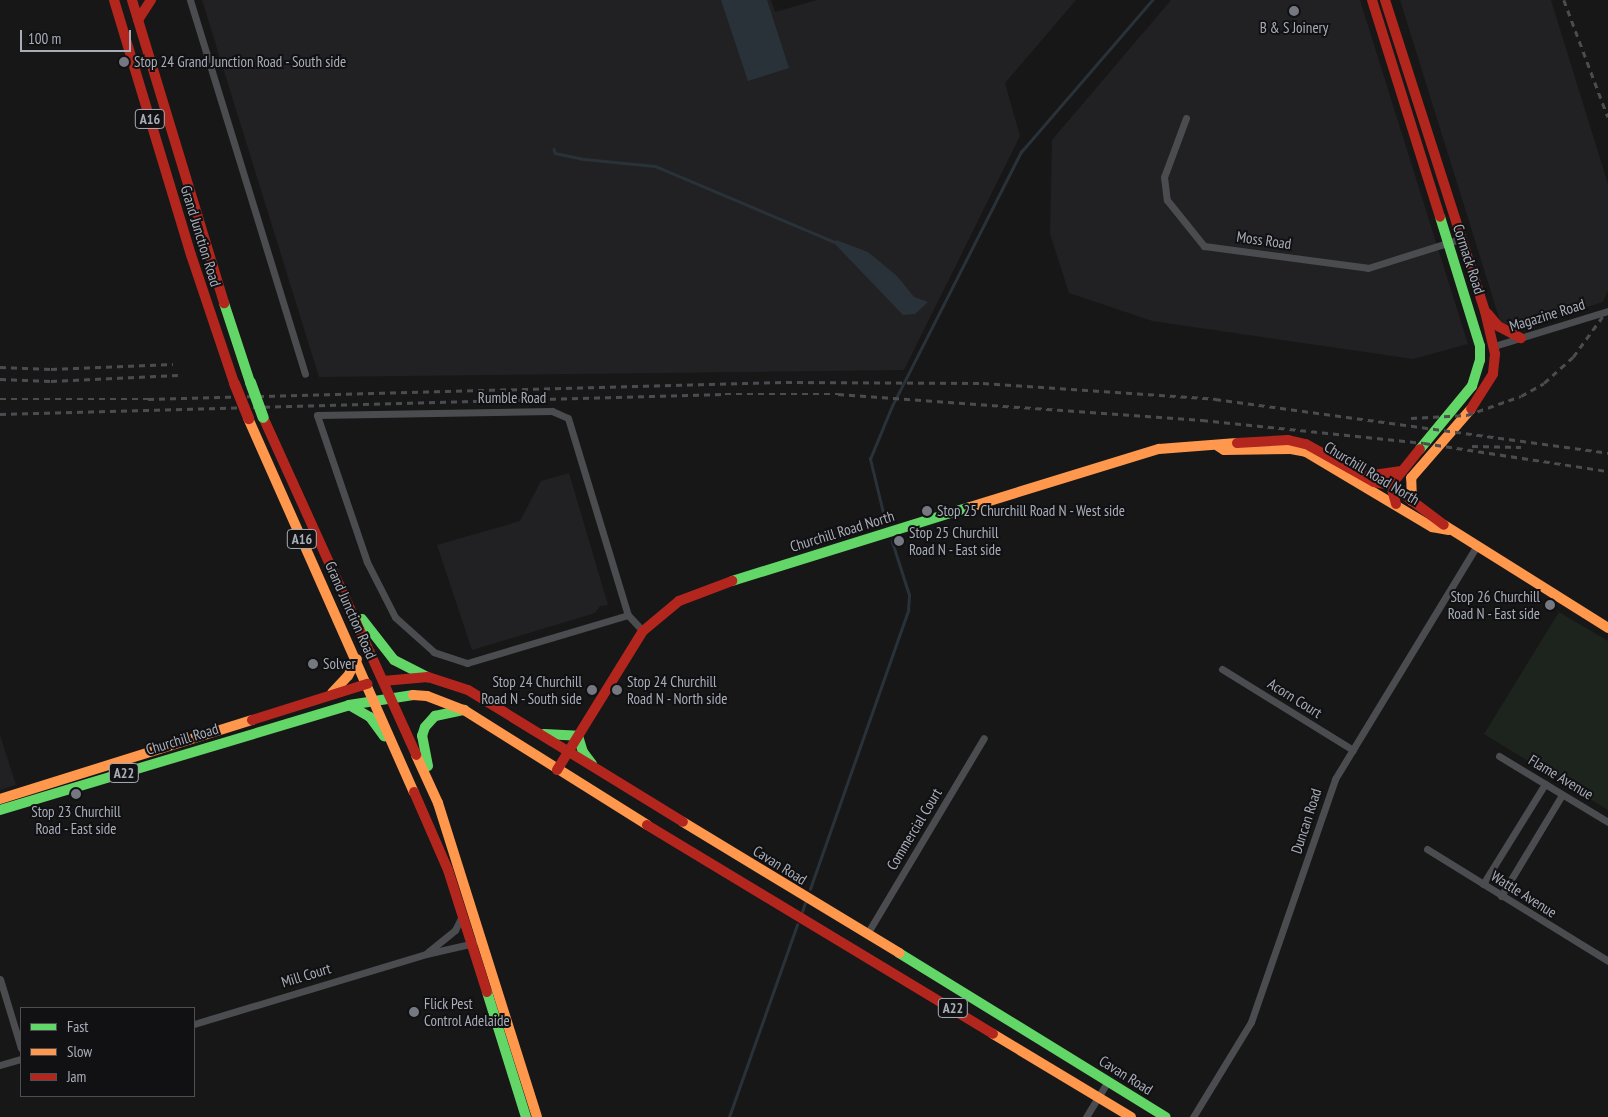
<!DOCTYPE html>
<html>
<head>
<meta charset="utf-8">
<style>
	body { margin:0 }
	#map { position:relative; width:1608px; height:1117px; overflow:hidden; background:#171717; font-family:"PT Sans Narrow",sans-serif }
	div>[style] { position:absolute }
	.built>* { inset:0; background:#212123 }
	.green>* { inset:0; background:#1d241e }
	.water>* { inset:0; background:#2a3239 }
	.stream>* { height:2.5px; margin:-1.25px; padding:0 1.25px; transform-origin:1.25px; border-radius:1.25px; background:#2a3239 }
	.street>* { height:7px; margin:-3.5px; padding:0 3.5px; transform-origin:3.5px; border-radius:3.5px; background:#4b4c50 }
	.fast>* { height:10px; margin:-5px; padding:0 5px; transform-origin:5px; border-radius:5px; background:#63d668 }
	.slow>* { height:10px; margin:-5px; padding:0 5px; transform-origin:5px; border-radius:5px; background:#ff974d }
	.jam>* { height:10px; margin:-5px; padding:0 5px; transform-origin:5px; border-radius:5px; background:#b3261e }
	.rail>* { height:2.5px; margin-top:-1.25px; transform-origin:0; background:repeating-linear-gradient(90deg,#4b4c4f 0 6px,transparent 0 11px) }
	.fast-bridge>* { height:11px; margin:-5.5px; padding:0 5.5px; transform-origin:5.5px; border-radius:5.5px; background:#63d668 }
	.jam-bridge>* { height:11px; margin:-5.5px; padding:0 5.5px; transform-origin:5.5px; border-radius:5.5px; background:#b3261e }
	.dots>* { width:14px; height:14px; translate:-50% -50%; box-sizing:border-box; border:2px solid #111113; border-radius:50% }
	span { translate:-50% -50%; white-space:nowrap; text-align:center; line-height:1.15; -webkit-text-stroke:4px #111113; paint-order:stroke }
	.shield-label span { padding:1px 4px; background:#111113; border:1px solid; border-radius:4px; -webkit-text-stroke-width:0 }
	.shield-label { font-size:14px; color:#a8adb8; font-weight:700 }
	.poi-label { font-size:15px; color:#a8adb8 }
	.left { translate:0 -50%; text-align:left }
	.right { translate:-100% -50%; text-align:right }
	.street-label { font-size:15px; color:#a8adb8 }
	.legend { position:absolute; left:20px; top:1007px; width:175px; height:90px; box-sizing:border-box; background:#111113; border:1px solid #4d4f55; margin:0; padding:6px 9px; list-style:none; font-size:15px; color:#a8adb8 }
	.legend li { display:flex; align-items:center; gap:10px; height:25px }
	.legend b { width:25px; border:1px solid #4d4f55 }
	.scale { position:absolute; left:20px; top:30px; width:111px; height:22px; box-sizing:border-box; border:2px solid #a8adb8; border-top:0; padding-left:6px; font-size:15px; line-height:18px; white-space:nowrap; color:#a8adb8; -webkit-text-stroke:4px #111113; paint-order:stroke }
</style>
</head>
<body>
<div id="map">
	<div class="built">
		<div style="clip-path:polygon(202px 0,771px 0,775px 12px,817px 0,1076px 0,1005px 83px,1020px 136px,904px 370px,319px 377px)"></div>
		<div style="clip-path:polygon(1171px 0,1360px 0,1468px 344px,1413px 359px,1152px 321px,1069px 293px,1050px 234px,1052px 140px)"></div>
		<div style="clip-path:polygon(1400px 0,1551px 0,1608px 184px,1608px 290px,1603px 302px,1525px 326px,1511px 328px,1500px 321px)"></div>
		<div style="clip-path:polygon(569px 473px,608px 605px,600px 606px,595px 613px,472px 650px,437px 545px,520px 521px,541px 481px)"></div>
		<div style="clip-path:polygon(0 735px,16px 785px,0 790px)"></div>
	</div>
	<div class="green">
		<div style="clip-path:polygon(1559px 612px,1608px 641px,1608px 810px,1484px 734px)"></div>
	</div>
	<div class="water">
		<div style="clip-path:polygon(721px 0,767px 0,789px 68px,748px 81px)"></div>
		<div style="clip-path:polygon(836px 240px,868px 252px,897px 276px,914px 297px,928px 302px,915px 314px,903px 315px,835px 244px)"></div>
	</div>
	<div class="stream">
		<div style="left:554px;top:149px;width:4px;rotate:76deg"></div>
		<div style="left:555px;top:153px;width:30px;rotate:12deg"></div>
		<div style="left:584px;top:159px;width:71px;rotate:5.6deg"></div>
		<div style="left:655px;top:166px;width:195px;rotate:22.9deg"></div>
		<div style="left:885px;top:521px;width:64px;rotate:-103.6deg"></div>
		<div style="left:870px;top:459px;width:57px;rotate:-67.5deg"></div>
		<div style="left:892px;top:406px;width:285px;rotate:-63.1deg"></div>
		<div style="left:1021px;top:152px;width:201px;rotate:-49.2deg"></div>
		<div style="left:810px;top:889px;width:296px;rotate:-70.6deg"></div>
		<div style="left:908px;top:610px;width:15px;rotate:-86deg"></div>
		<div style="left:909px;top:595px;width:56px;rotate:-107.8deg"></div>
		<div style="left:802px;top:912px;width:9px;rotate:-72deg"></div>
		<div style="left:729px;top:1117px;width:204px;rotate:-70.5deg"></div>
	</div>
	<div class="street">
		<div style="left:190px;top:0;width:391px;rotate:72.9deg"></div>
		<div style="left:1186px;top:118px;width:63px;rotate:110.4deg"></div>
		<div style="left:1164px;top:177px;width:23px;rotate:83deg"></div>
		<div style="left:1167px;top:200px;width:59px;rotate:51.2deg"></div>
		<div style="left:1204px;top:246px;width:165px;rotate:7.6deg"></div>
		<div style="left:1368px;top:268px;width:96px;rotate:-17.5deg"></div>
		<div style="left:1494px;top:346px;width:119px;rotate:-17.1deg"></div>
		<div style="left:628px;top:615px;width:168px;rotate:163.4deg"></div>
		<div style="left:467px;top:663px;width:35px;rotate:-162deg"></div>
		<div style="left:434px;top:652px;width:52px;rotate:-138.1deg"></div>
		<div style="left:395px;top:617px;width:62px;rotate:-117deg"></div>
		<div style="left:367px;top:562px;width:155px;rotate:-108.8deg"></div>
		<div style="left:317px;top:415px;width:235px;rotate:-1deg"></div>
		<div style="left:552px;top:411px;width:17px;rotate:24deg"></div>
		<div style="left:568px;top:418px;width:206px;rotate:73.1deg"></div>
		<div style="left:628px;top:615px;width:22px;rotate:47deg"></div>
		<div style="left:1222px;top:669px;width:154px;rotate:31.7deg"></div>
		<div style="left:1499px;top:756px;width:127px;rotate:31.2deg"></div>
		<div style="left:1427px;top:849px;width:213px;rotate:31.7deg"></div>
		<div style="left:1483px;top:884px;width:118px;rotate:-58.2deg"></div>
		<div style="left:1501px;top:896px;width:118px;rotate:-58.9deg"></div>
		<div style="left:867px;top:934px;width:228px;rotate:-59.2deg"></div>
		<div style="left:428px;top:952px;width:35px;rotate:-39deg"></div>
		<div style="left:455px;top:930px;width:13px;rotate:-63deg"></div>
		<div style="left:0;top:979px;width:72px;rotate:73.1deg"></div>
		<div style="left:194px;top:1024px;width:242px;rotate:-16.8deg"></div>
		<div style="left:426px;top:954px;width:49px;rotate:-12.9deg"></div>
		<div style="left:0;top:1065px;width:22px;rotate:-16deg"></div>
		<div style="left:1086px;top:1117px;width:42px;rotate:-58.6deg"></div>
		<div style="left:1193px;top:1117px;width:111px;rotate:-58.6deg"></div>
		<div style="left:1251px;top:1022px;width:257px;rotate:-70.9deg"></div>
		<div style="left:1335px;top:779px;width:271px;rotate:-58.7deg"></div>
	</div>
	<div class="fast">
		<div style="left:224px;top:303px;width:83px;rotate:71.8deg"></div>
		<div style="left:1420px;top:449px;width:82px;rotate:-50.5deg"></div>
		<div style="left:1472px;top:386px;width:27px;rotate:-73deg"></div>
		<div style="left:1480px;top:360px;width:14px;rotate:-90deg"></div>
		<div style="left:1480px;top:346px;width:135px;rotate:-107.2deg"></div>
		<div style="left:732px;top:581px;width:249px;rotate:-17.3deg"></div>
		<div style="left:362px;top:619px;width:52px;rotate:52deg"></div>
		<div style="left:394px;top:660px;width:38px;rotate:27deg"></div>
		<div style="left:349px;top:705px;width:24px;rotate:30deg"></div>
		<div style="left:370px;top:717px;width:24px;rotate:54deg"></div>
		<div style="left:544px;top:734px;width:34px;rotate:3deg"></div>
		<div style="left:578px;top:736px;width:17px;rotate:73deg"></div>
		<div style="left:583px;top:752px;width:15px;rotate:53deg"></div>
		<div style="left:428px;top:766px;width:31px;rotate:-101deg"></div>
		<div style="left:422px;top:736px;width:9px;rotate:-72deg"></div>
		<div style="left:425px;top:727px;width:15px;rotate:-48deg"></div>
		<div style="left:435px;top:716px;width:30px;rotate:-12deg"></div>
		<div style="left:0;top:810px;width:364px;rotate:-16.7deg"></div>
		<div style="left:349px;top:705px;width:65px;rotate:-8.9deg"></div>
		<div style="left:899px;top:953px;width:313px;rotate:31.6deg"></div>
		<div style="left:487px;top:992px;width:131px;rotate:72.7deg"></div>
	</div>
	<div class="slow">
		<div style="left:248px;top:418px;width:409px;rotate:66.1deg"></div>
		<div style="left:1218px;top:446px;width:7px;rotate:34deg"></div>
		<div style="left:1224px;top:450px;width:67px;rotate:-0.9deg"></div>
		<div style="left:1291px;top:449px;width:15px;rotate:11deg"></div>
		<div style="left:1306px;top:452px;width:147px;rotate:30.8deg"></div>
		<div style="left:1432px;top:527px;width:17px;rotate:10deg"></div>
		<div style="left:1412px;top:501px;width:23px;rotate:-92deg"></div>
		<div style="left:1411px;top:478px;width:91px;rotate:-49deg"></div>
		<div style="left:970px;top:507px;width:198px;rotate:-17.1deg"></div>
		<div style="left:1159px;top:449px;width:78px;rotate:-4.4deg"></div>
		<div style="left:1444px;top:525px;width:194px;rotate:32.1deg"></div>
		<div style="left:332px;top:693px;width:23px;rotate:-47deg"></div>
		<div style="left:348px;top:676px;width:19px;rotate:-62deg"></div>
		<div style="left:413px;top:695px;width:14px;rotate:4deg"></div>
		<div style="left:427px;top:696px;width:40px;rotate:21deg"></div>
		<div style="left:464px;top:710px;width:216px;rotate:32.1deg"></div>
		<div style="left:416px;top:755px;width:53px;rotate:65.4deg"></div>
		<div style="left:438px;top:803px;width:329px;rotate:72.5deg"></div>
		<div style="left:0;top:799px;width:264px;rotate:-17.4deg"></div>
		<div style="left:683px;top:822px;width:253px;rotate:31.2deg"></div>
		<div style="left:993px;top:1034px;width:161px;rotate:31deg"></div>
	</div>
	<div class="jam">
		<div style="left:114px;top:0;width:266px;rotate:73.2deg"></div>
		<div style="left:191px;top:255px;width:135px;rotate:71.4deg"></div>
		<div style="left:132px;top:0;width:317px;rotate:73.1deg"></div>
		<div style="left:1372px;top:0;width:227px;rotate:72.6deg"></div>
		<div style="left:1385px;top:0;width:327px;rotate:72.2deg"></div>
		<div style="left:1485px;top:311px;width:44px;rotate:76.9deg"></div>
		<div style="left:1495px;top:354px;width:20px;rotate:96deg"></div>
		<div style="left:1493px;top:374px;width:41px;rotate:122.2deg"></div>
		<div style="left:138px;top:20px;width:24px;rotate:-57deg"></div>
		<div style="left:1488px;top:314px;width:16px;rotate:50deg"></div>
		<div style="left:1498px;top:326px;width:26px;rotate:28deg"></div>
		<div style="left:263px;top:417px;width:371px;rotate:65.6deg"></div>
		<div style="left:1237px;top:443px;width:51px;rotate:-3.4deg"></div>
		<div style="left:1288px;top:440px;width:18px;rotate:13deg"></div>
		<div style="left:1306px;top:444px;width:78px;rotate:29.2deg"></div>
		<div style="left:1374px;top:482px;width:17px;rotate:10deg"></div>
		<div style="left:1391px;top:485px;width:66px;rotate:37deg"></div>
		<div style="left:1366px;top:476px;width:34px;rotate:-8deg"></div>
		<div style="left:1396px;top:504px;width:20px;rotate:-105deg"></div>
		<div style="left:1391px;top:485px;width:46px;rotate:-51.1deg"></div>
		<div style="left:383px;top:681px;width:45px;rotate:-5.1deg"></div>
		<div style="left:428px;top:677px;width:42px;rotate:18deg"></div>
		<div style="left:468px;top:690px;width:252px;rotate:31.5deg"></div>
		<div style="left:252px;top:720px;width:121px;rotate:-17.4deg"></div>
		<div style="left:557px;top:770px;width:163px;rotate:-58.3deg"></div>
		<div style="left:643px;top:631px;width:47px;rotate:-39.8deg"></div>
		<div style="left:679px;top:601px;width:57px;rotate:-20.7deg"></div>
		<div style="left:414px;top:792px;width:85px;rotate:66.4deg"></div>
		<div style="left:448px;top:870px;width:128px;rotate:72.3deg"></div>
		<div style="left:647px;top:825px;width:404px;rotate:31.1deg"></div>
	</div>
	<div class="rail">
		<div style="left:1564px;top:0;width:125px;rotate:69.4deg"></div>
		<div style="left:0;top:367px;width:51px;rotate:2.2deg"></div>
		<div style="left:51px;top:369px;width:122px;rotate:-2.3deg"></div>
		<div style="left:0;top:379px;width:51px;rotate:2.2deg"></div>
		<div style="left:51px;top:381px;width:127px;rotate:-2.7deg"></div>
		<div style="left:0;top:399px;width:148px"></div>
		<div style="left:148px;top:399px;width:638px;rotate:-1.53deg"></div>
		<div style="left:786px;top:382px;width:197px;rotate:0.3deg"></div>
		<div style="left:983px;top:383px;width:233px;rotate:3.9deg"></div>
		<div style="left:1215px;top:399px;width:397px;rotate:7.8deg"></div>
		<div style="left:0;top:414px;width:725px;rotate:-1.58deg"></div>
		<div style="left:725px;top:394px;width:113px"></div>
		<div style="left:838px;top:394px;width:365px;rotate:4.1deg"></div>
		<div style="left:1202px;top:420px;width:223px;rotate:5.9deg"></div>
		<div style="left:1424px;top:443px;width:186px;rotate:8.7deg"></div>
		<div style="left:1411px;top:418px;width:56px;rotate:-3.1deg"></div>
		<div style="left:1467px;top:415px;width:57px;rotate:-19.4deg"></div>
		<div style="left:1521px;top:396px;width:26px;rotate:-29deg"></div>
		<div style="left:1544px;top:383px;width:39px;rotate:-42deg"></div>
		<div style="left:1573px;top:357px;width:59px;rotate:-53.9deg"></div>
		<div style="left:1472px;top:446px;width:49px;rotate:1.2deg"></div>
	</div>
	<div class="fast-bridge">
		<div style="left:250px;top:382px;width:37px;rotate:70deg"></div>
	</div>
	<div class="jam-bridge">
		<div style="left:234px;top:383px;width:38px;rotate:68deg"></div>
	</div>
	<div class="dots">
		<div style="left:1294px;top:11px;background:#757880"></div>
		<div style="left:124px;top:62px;background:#757880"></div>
		<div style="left:927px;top:511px;background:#757880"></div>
		<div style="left:899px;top:541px;background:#757880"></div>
		<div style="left:1550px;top:605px;background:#757880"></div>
		<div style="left:313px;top:664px;background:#757880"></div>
		<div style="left:592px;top:690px;background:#757880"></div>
		<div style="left:617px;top:690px;background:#757880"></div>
		<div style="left:76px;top:794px;background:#757880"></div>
		<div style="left:414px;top:1012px;background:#757880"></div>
	</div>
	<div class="shield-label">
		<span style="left:150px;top:119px">A16</span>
		<span style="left:302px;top:539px">A16</span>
		<span style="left:124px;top:773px">A22</span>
		<span style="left:953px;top:1008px">A22</span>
	</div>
	<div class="poi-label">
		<span style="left:1294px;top:28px">B &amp; S Joinery</span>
		<span class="left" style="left:134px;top:62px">Stop 24 Grand Junction Road - South side</span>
		<span class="left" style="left:937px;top:511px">Stop 25 Churchill Road N - West side</span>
		<span class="left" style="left:909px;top:541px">Stop 25 Churchill<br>Road N - East side</span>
		<span class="right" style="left:1540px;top:605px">Stop 26 Churchill<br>Road N - East side</span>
		<span class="left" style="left:323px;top:664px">Solver</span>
		<span class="right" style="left:582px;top:690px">Stop 24 Churchill<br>Road N - South side</span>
		<span class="left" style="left:627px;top:690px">Stop 24 Churchill<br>Road N - North side</span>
		<span style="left:76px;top:820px">Stop 23 Churchill<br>Road - East side</span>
		<span class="left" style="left:424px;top:1012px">Flick Pest<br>Control Adelaide</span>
	</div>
	<div class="street-label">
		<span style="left:201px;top:236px;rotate:73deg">Grand Junction Road</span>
		<span style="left:1264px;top:240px;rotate:8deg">Moss Road</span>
		<span style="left:1469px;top:259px;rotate:72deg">Cormack Road</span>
		<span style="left:1547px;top:315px;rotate:-17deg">Magazine Road</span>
		<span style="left:512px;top:398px">Rumble Road</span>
		<span style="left:1372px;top:473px;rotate:31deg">Churchill Road North</span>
		<span style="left:842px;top:531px;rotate:-17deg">Churchill Road North</span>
		<span style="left:351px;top:610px;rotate:66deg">Grand Junction Road</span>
		<span style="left:1295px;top:698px;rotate:32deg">Acorn Court</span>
		<span style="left:182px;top:739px;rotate:-17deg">Churchill Road</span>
		<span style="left:1561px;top:777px;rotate:31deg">Flame Avenue</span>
		<span style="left:1306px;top:821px;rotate:-72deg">Duncan Road</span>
		<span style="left:914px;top:829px;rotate:-59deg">Commercial Court</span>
		<span style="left:780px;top:865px;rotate:32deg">Cavan Road</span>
		<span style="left:1524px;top:894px;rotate:32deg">Wattle Avenue</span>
		<span style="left:306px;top:975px;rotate:-17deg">Mill Court</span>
		<span style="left:1126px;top:1075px;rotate:32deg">Cavan Road</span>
	</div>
	<ul class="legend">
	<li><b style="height:6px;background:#63d668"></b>Fast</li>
	<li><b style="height:6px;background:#ff974d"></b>Slow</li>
	<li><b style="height:6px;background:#b3261e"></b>Jam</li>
	</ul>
	<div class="scale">100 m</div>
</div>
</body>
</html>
